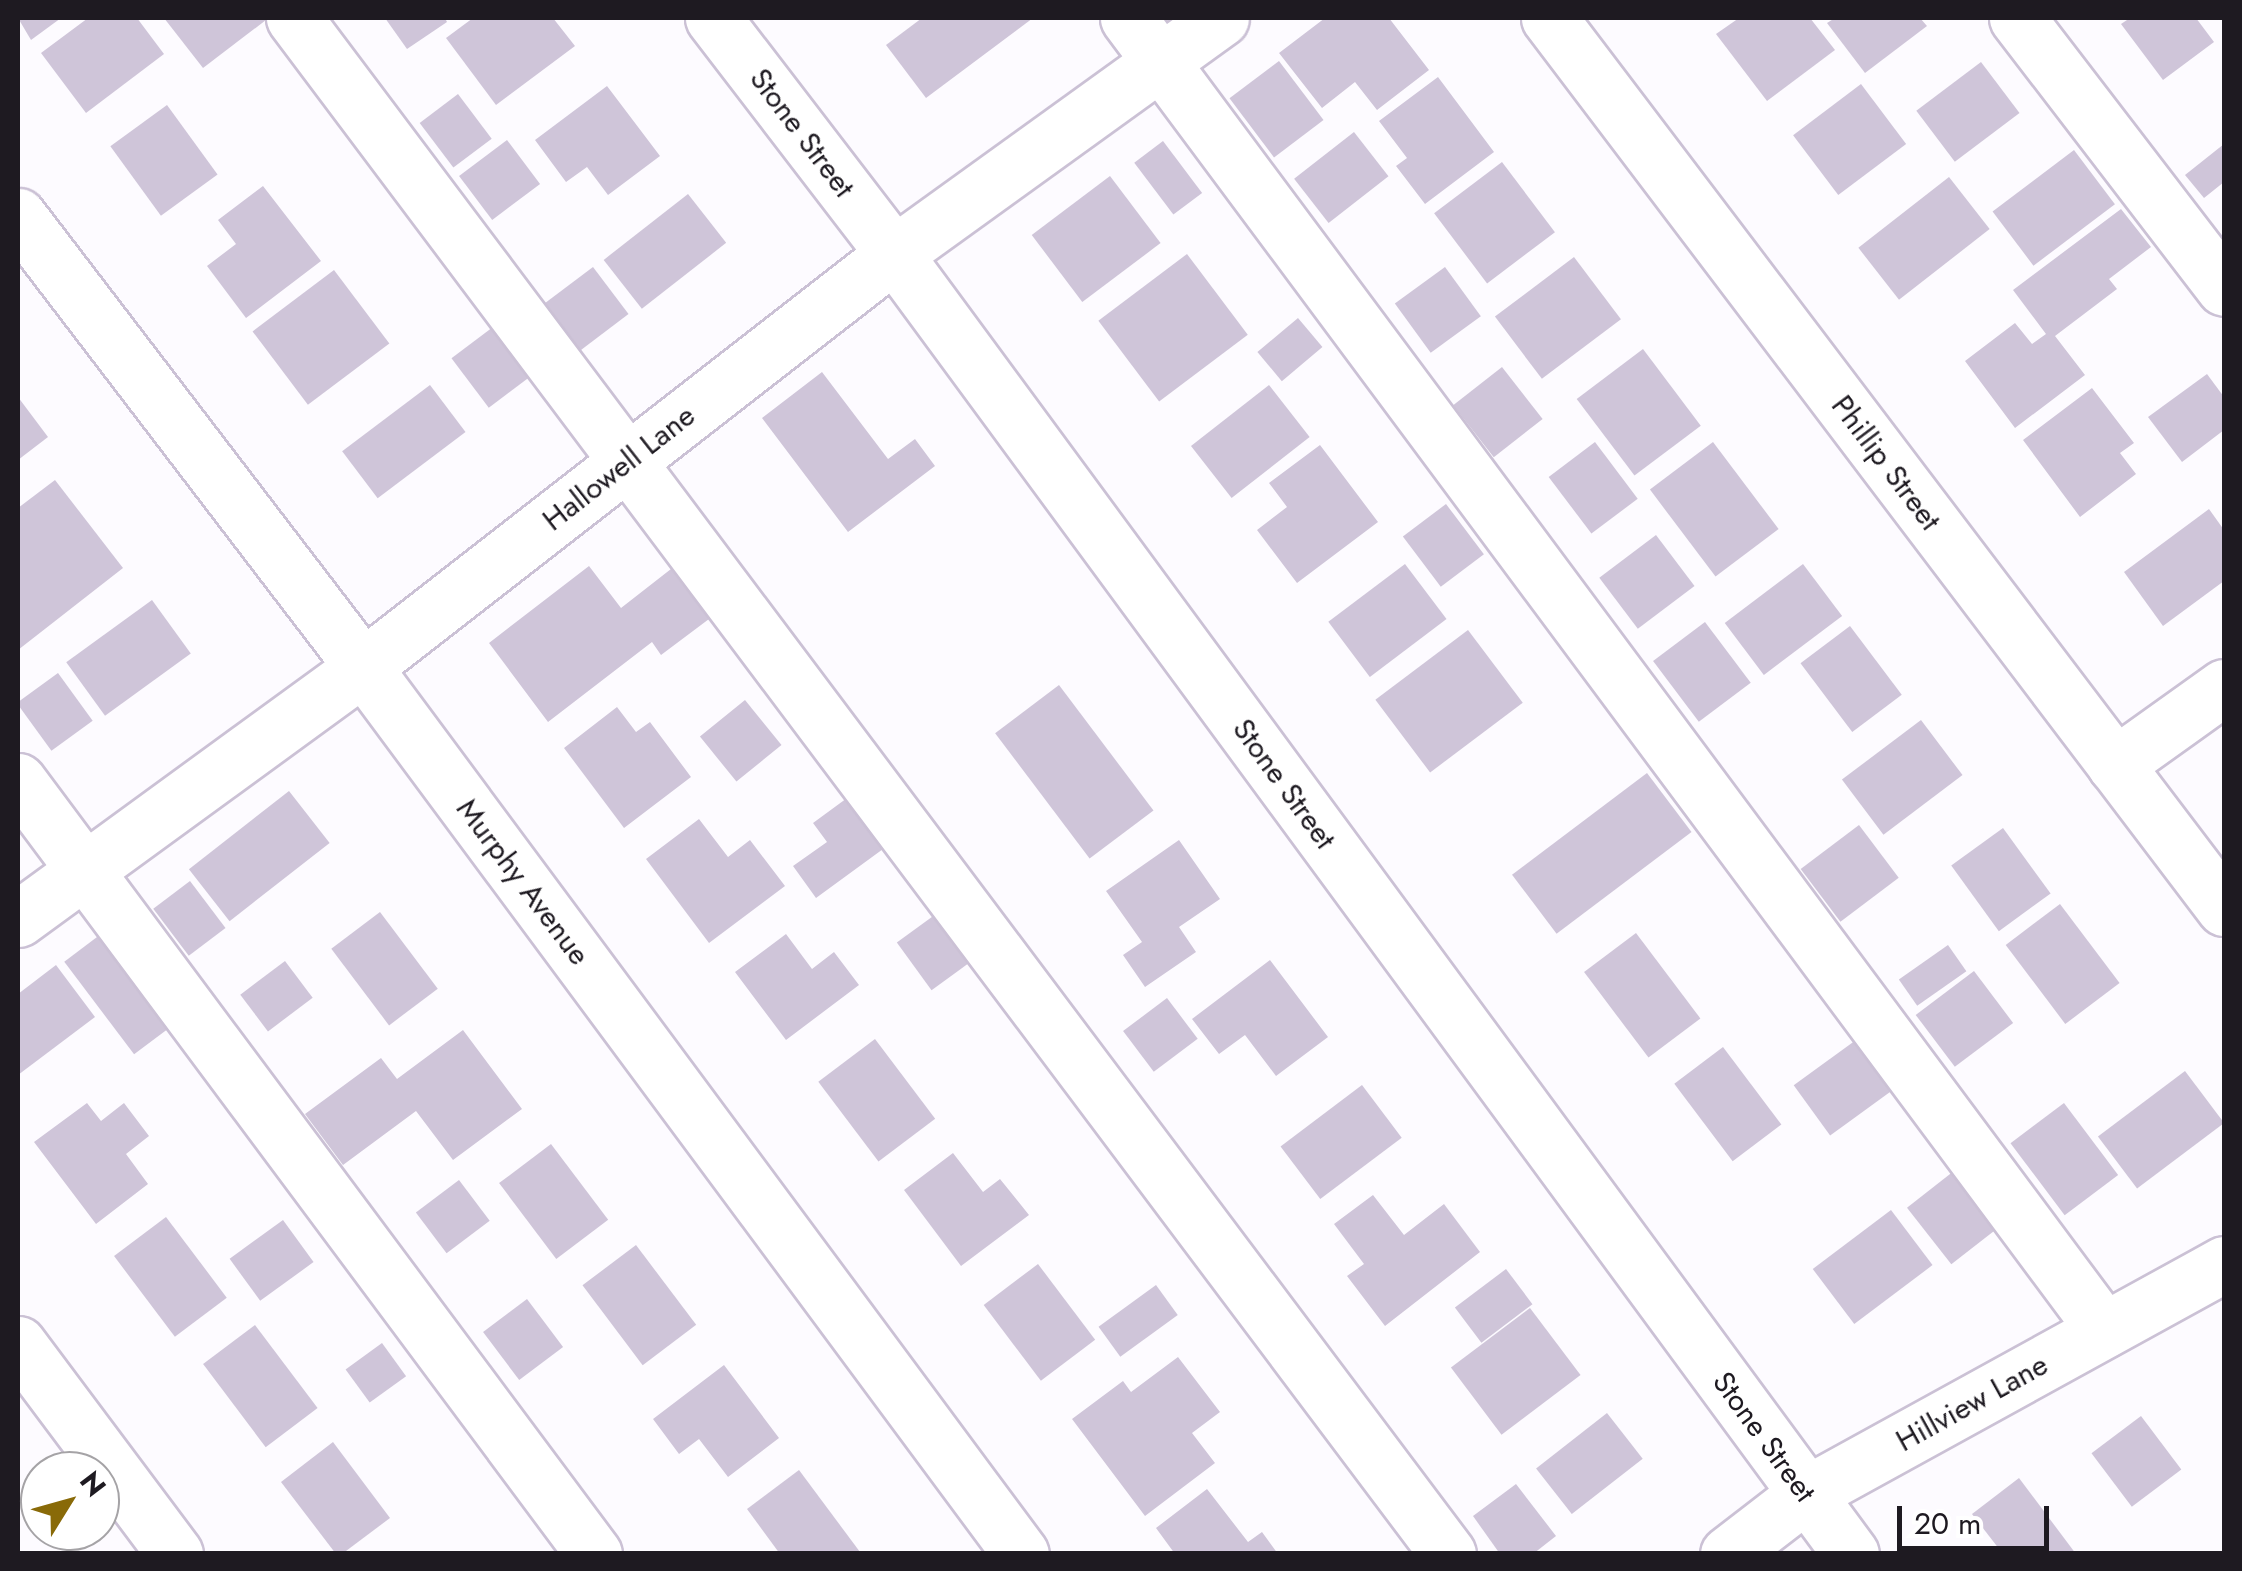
<!DOCTYPE html>
<html>
<head>
<meta charset="utf-8">
<style>
	body { margin:0 }
	#map { position:relative; width:2242px; height:1571px; overflow:hidden; background:#fdfbff; font-family:Jost,sans-serif }
	div>[style] { position:absolute }
	.building>* { inset:0; background:#cfc5d9; transform-origin:0 0 }
	.roads { filter:drop-shadow(2px 0 #cbc1d5) drop-shadow(-2px 0 #cbc1d5) drop-shadow(0 2px #cbc1d5) drop-shadow(0 -2px #cbc1d5) }
	.minor>* { height:55px; margin:-27.5px; padding:0 27.5px; transform-origin:27.5px; border-radius:27.5px; background:#fff }
	span { translate:-50% -50%; white-space:nowrap; text-align:center; line-height:1.15; -webkit-text-stroke:10px #fff; paint-order:stroke }
	.street-label { font-size:30px; color:#1e1a21 }
	.frame { position:absolute; inset:0; border:20px solid #1e1a21; pointer-events:none }
	.north { position:absolute; left:20px; top:1451px; width:100px; height:100px; box-sizing:border-box; background:#fff; border:2px solid #a5a3a6; border-radius:50%; rotate:53deg; font-size:28px; font-weight:700; line-height:40px; text-align:center; color:#1e1a21 }
	.north::after { content:''; display:block; margin:auto; width:35px; height:45px; background:#896a08; clip-path:polygon(50% 0,100% 100%,50% 72%,0 100%) }
	.scale { position:absolute; left:1897px; top:1506px; width:152px; height:45px; box-sizing:border-box; border:5px solid #1e1a21; border-top:0; padding-left:12px; font-size:30px; line-height:35px; white-space:nowrap; color:#1e1a21; -webkit-text-stroke:8px #fff; paint-order:stroke }
</style>
</head>
<body>
<div id="map">
	<div class="building">
		<div style="clip-path:polygon(18px 18px,61px 18px,31px 40px)"></div>
		<div style="clip-path:polygon(88px 18px,137px 18px,164px 54px,86px 113px,41px 53px)"></div>
		<div style="clip-path:polygon(164px 18px,264px 18px,266px 20px,203px 68px)"></div>
		<div style="clip-path:polygon(385px 18px,445px 18px,447px 22px,407px 49px)"></div>
		<div style="clip-path:polygon(473px 18px,553px 18px,575px 46px,496px 105px,446px 38px)"></div>
		<div style="clip-path:polygon(922px 18px,1033px 18px,926px 98px,886px 45px)"></div>
		<div style="clip-path:polygon(1325px 18px,1389px 18px,1429px 70px,1377px 110px,1355px 82px,1322px 108px,1279px 53px)"></div>
		<div style="clip-path:polygon(1739px 18px,1810px 18px,1835px 50px,1767px 101px,1716px 34px)"></div>
		<div style="clip-path:polygon(1835px 18px,1920px 18px,1927px 26px,1865px 73px,1827px 23px)"></div>
		<div style="clip-path:polygon(2130px 18px,2196px 18px,2214px 42px,2163px 80px,2121px 24px)"></div>
		<div style="left:1279px;top:61px;width:74px;height:62px;rotate:53deg"></div>
		<div style="left:1981px;top:62px;width:64px;height:81px;rotate:53deg"></div>
		<div style="clip-path:polygon(1438px 77px,1494px 152px,1425px 204px,1396px 166px,1407px 158px,1379px 121px)"></div>
		<div style="left:1861px;top:84px;width:75px;height:85px;rotate:53deg"></div>
		<div style="clip-path:polygon(607px 86px,660px 156px,608px 195px,587px 167px,566px 182px,535px 140px)"></div>
		<div style="left:458px;top:94px;width:56px;height:48px;rotate:53deg"></div>
		<div style="left:167px;top:105px;width:86px;height:70px;rotate:54deg"></div>
		<div style="left:1354px;top:132px;width:56px;height:76px;rotate:52deg"></div>
		<div style="left:507px;top:140px;width:55px;height:60px;rotate:53deg"></div>
		<div style="left:1163px;top:141px;width:65px;height:36px;rotate:53deg"></div>
		<div style="clip-path:polygon(2224px 144px,2224px 182px,2204px 198px,2185px 175px)"></div>
		<div style="left:2074px;top:150px;width:68px;height:102px;rotate:53deg"></div>
		<div style="left:1502px;top:162px;width:88px;height:85px;rotate:53deg"></div>
		<div style="left:1110px;top:176px;width:84px;height:98px;rotate:53deg"></div>
		<div style="left:1949px;top:177px;width:66px;height:115px;rotate:52deg"></div>
		<div style="clip-path:polygon(263px 186px,321px 261px,246px 318px,207px 266px,236px 244px,218px 220px)"></div>
		<div style="left:688px;top:194px;width:62px;height:107px;rotate:52deg"></div>
		<div style="clip-path:polygon(2121px 209px,2151px 247px,2109px 279px,2117px 289px,2055px 336px,2085px 375px,2015px 428px,1965px 361px,2015px 323px,2032px 344px,2046px 334px,2013px 290px)"></div>
		<div style="left:1187px;top:254px;width:101px;height:111px;rotate:53deg"></div>
		<div style="left:1574px;top:257px;width:78px;height:99px;rotate:53deg"></div>
		<div style="left:593px;top:267px;width:59px;height:62px;rotate:53deg"></div>
		<div style="left:1445px;top:267px;width:61px;height:62px;rotate:54deg"></div>
		<div style="left:334px;top:270px;width:92px;height:102px;rotate:53deg"></div>
		<div style="left:1298px;top:318px;width:38px;height:53px;rotate:50deg"></div>
		<div style="left:493px;top:327px;width:62px;height:52px;rotate:53deg"></div>
		<div style="left:1643px;top:349px;width:96px;height:83px;rotate:53deg"></div>
		<div style="left:1502px;top:367px;width:66px;height:62px;rotate:52deg"></div>
		<div style="clip-path:polygon(822px 372px,888px 459px,915px 439px,935px 466px,848px 532px,762px 418px)"></div>
		<div style="clip-path:polygon(2207px 374px,2224px 397px,2224px 430px,2182px 462px,2148px 417px)"></div>
		<div style="left:430px;top:385px;width:59px;height:110px;rotate:53deg"></div>
		<div style="left:1269px;top:385px;width:66px;height:99px;rotate:52deg"></div>
		<div style="clip-path:polygon(2092px 388px,2134px 443px,2120px 453px,2136px 474px,2080px 517px,2023px 440px)"></div>
		<div style="clip-path:polygon(18px 397px,48px 437px,18px 460px)"></div>
		<div style="left:1595px;top:442px;width:71px;height:58px;rotate:53deg"></div>
		<div style="left:1713px;top:442px;width:109px;height:79px;rotate:53deg"></div>
		<div style="clip-path:polygon(1320px 445px,1378px 522px,1297px 583px,1257px 530px,1287px 507px,1269px 483px)"></div>
		<div style="clip-path:polygon(55px 480px,123px 568px,18px 650px,18px 508px)"></div>
		<div style="left:1446px;top:504px;width:63px;height:54px;rotate:53deg"></div>
		<div style="clip-path:polygon(2209px 509px,2224px 530px,2224px 581px,2163px 626px,2124px 572px)"></div>
		<div style="left:1656px;top:535px;width:64px;height:71px;rotate:53deg"></div>
		<div style="left:1405px;top:564px;width:69px;height:96px;rotate:53deg"></div>
		<div style="left:1803px;top:564px;width:65px;height:98px;rotate:53deg"></div>
		<div style="clip-path:polygon(589px 566px,621px 608px,671px 569px,709px 619px,661px 655px,652px 642px,548px 722px,489px 643px)"></div>
		<div style="left:152px;top:600px;width:66px;height:106px;rotate:54deg"></div>
		<div style="left:1705px;top:622px;width:76px;height:65px;rotate:53deg"></div>
		<div style="left:1850px;top:626px;width:86px;height:62px;rotate:53deg"></div>
		<div style="left:1468px;top:630px;width:91px;height:116px;rotate:53deg"></div>
		<div style="left:58px;top:673px;width:59px;height:51px;rotate:54deg"></div>
		<div style="left:1059px;top:685px;width:157px;height:80px;rotate:53deg"></div>
		<div style="left:745px;top:700px;width:58px;height:58px;rotate:51deg"></div>
		<div style="clip-path:polygon(617px 707px,636px 732px,650px 722px,691px 777px,624px 828px,564px 748px)"></div>
		<div style="left:1921px;top:720px;width:69px;height:99px;rotate:53deg"></div>
		<div style="left:1647px;top:773px;width:74px;height:169px;rotate:53deg"></div>
		<div style="clip-path:polygon(858px 790px,894px 841px,816px 898px,793px 866px,827px 842px,813px 823px)"></div>
		<div style="left:289px;top:791px;width:66px;height:127px;rotate:52deg"></div>
		<div style="clip-path:polygon(699px 819px,728px 857px,750px 840px,785px 886px,709px 943px,646px 859px)"></div>
		<div style="left:1859px;top:825px;width:66px;height:73px;rotate:53deg"></div>
		<div style="left:2003px;top:828px;width:81px;height:64px;rotate:54deg"></div>
		<div style="clip-path:polygon(1179px 840px,1220px 899px,1179px 927px,1196px 952px,1145px 987px,1123px 955px,1142px 942px,1106px 891px)"></div>
		<div style="left:190px;top:881px;width:59px;height:46px;rotate:53deg"></div>
		<div style="left:2060px;top:904px;width:99px;height:68px;rotate:53deg"></div>
		<div style="left:947px;top:906px;width:59px;height:62px;rotate:54deg"></div>
		<div style="left:380px;top:912px;width:96px;height:61px;rotate:53deg"></div>
		<div style="left:105px;top:931px;width:116px;height:51px;rotate:53deg"></div>
		<div style="left:1636px;top:933px;width:107px;height:65px;rotate:53deg"></div>
		<div style="clip-path:polygon(786px 934px,812px 969px,834px 952px,859px 985px,786px 1040px,735px 972px)"></div>
		<div style="left:1948px;top:945px;width:32px;height:60px;rotate:55deg"></div>
		<div style="clip-path:polygon(1270px 960px,1328px 1037px,1276px 1076px,1245px 1035px,1219px 1054px,1192px 1019px)"></div>
		<div style="left:285px;top:961px;width:46px;height:56px;rotate:53deg"></div>
		<div style="clip-path:polygon(56px 965px,95px 1017px,18px 1075px,18px 994px)"></div>
		<div style="left:1974px;top:971px;width:65px;height:73px;rotate:53deg"></div>
		<div style="left:1167px;top:998px;width:51px;height:55px;rotate:53deg"></div>
		<div style="clip-path:polygon(463px 1030px,522px 1109px,453px 1160px,416px 1111px,343px 1165px,305px 1114px,381px 1058px,397px 1079px)"></div>
		<div style="left:875px;top:1039px;width:100px;height:71px;rotate:53deg"></div>
		<div style="left:1856px;top:1040px;width:62px;height:77px;rotate:54deg"></div>
		<div style="left:1723px;top:1047px;width:97px;height:61px;rotate:53deg"></div>
		<div style="left:2185px;top:1071px;width:65px;height:109px;rotate:53deg"></div>
		<div style="left:1362px;top:1085px;width:66px;height:102px;rotate:53deg"></div>
		<div style="clip-path:polygon(87px 1103px,101px 1121px,124px 1103px,149px 1136px,126px 1154px,148px 1184px,96px 1224px,34px 1142px)"></div>
		<div style="left:2064px;top:1103px;width:90px;height:67px;rotate:53deg"></div>
		<div style="left:551px;top:1144px;width:95px;height:65px;rotate:53deg"></div>
		<div style="clip-path:polygon(953px 1153px,983px 1192px,1000px 1179px,1029px 1215px,961px 1266px,904px 1190px)"></div>
		<div style="left:1959px;top:1167px;width:72px;height:66px;rotate:52deg"></div>
		<div style="left:459px;top:1180px;width:51px;height:54px;rotate:53deg"></div>
		<div style="clip-path:polygon(1373px 1195px,1404px 1235px,1444px 1204px,1480px 1252px,1385px 1326px,1347px 1276px,1364px 1264px,1334px 1224px)"></div>
		<div style="left:1891px;top:1210px;width:69px;height:98px;rotate:53deg"></div>
		<div style="left:166px;top:1217px;width:101px;height:65px;rotate:53deg"></div>
		<div style="left:283px;top:1220px;width:52px;height:66px;rotate:54deg"></div>
		<div style="left:636px;top:1245px;width:100px;height:67px;rotate:53deg"></div>
		<div style="left:1038px;top:1264px;width:95px;height:68px;rotate:53deg"></div>
		<div style="left:1506px;top:1269px;width:44px;height:64px;rotate:53deg"></div>
		<div style="left:1156px;top:1285px;width:37px;height:71px;rotate:54deg"></div>
		<div style="left:527px;top:1299px;width:60px;height:55px;rotate:53deg"></div>
		<div style="left:1530px;top:1308px;width:84px;height:99px;rotate:53deg"></div>
		<div style="left:255px;top:1325px;width:104px;height:65px;rotate:53deg"></div>
		<div style="left:382px;top:1343px;width:41px;height:45px;rotate:54deg"></div>
		<div style="clip-path:polygon(1178px 1357px,1220px 1412px,1192px 1433px,1215px 1463px,1145px 1516px,1072px 1419px,1123px 1381px,1131px 1392px)"></div>
		<div style="clip-path:polygon(724px 1365px,779px 1438px,728px 1477px,699px 1439px,679px 1454px,653px 1419px)"></div>
		<div style="left:1607px;top:1413px;width:58px;height:90px;rotate:52deg"></div>
		<div style="left:2141px;top:1416px;width:67px;height:62px;rotate:53deg"></div>
		<div style="clip-path:polygon(333px 1442px,390px 1518px,342px 1554px,336px 1554px,281px 1482px)"></div>
		<div style="clip-path:polygon(799px 1470px,860px 1552px,858px 1554px,780px 1554px,747px 1509px)"></div>
		<div style="clip-path:polygon(2019px 1478px,2076px 1554px,2003px 1554px,1972px 1514px)"></div>
		<div style="clip-path:polygon(1516px 1484px,1556px 1536px,1533px 1554px,1500px 1554px,1473px 1516px)"></div>
		<div style="clip-path:polygon(1207px 1489px,1248px 1542px,1262px 1532px,1278px 1554px,1175px 1554px,1156px 1528px)"></div>
	</div>
	<div class="roads">
		<div class="minor">
			<div style="left:294px;top:18px;width:1921px;rotate:53.08deg"></div>
			<div style="left:713px;top:18px;width:297px;rotate:52.5deg"></div>
			<div style="left:894px;top:254px;width:1614px;rotate:53.64deg"></div>
			<div style="left:1128px;top:18px;width:1635px;rotate:53.35deg"></div>
			<div style="left:1549px;top:18px;width:1117px;rotate:52.82deg"></div>
			<div style="left:2017px;top:18px;width:340px;rotate:52.5deg"></div>
			<div style="left:18px;top:216px;width:568px;rotate:52.59deg"></div>
			<div style="left:363px;top:667px;width:1104px;rotate:53.43deg"></div>
			<div style="left:2115px;top:765px;width:134px;rotate:-35.6deg"></div>
			<div style="left:18px;top:781px;width:964px;rotate:53.31deg"></div>
			<div style="left:18px;top:919px;width:427px;rotate:-36.1deg"></div>
			<div style="left:363px;top:667px;width:673px;rotate:-37.87deg"></div>
			<div style="left:894px;top:254px;width:403px;rotate:-35.8deg"></div>
			<div style="left:18px;top:1344px;width:262px;rotate:53.2deg"></div>
			<div style="left:1728px;top:1554px;width:98px;rotate:-37.6deg"></div>
			<div style="left:1806px;top:1494px;width:477px;rotate:-28.8deg"></div>
		</div>
	</div>
	<div class="street-label">
		<span style="left:802px;top:133px;rotate:53deg">Stone Street</span>
		<span style="left:1886px;top:463px;rotate:53deg">Phillip Street</span>
		<span style="left:619px;top:468px;rotate:-38deg">Hallowell Lane</span>
		<span style="left:1284px;top:784px;rotate:54deg">Stone Street</span>
		<span style="left:523px;top:882px;rotate:53deg">Murphy Avenue</span>
		<span style="left:1972px;top:1403px;rotate:-29deg">Hillview Lane</span>
		<span style="left:1764px;top:1437px;rotate:54deg">Stone Street</span>
	</div>
	<div class="frame"></div>
	<div class="north">N</div>
	<div class="scale">20 m</div>
</div>
</body>
</html>
